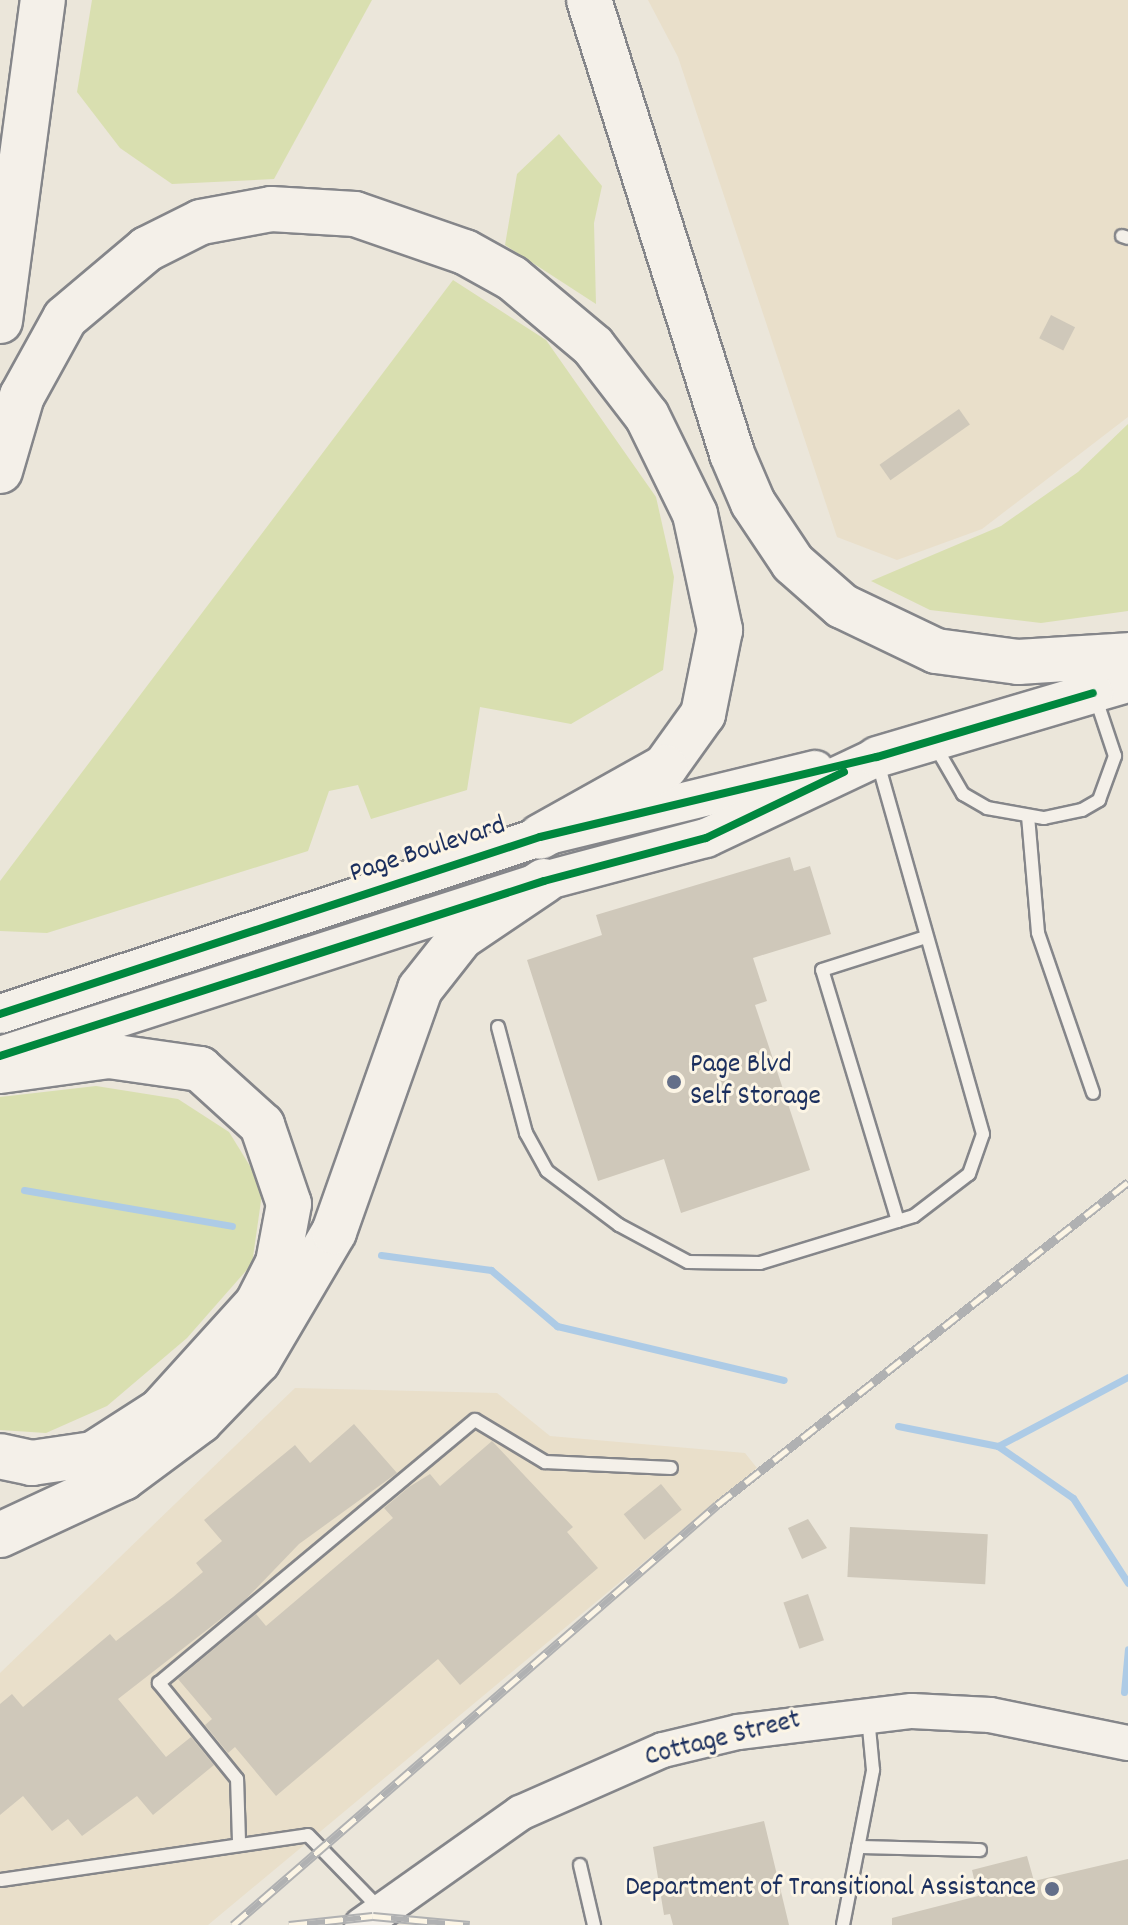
<!DOCTYPE html>
<html>
<head>
<meta charset="utf-8">
<style>
	body { margin:0 }
	#map { position:relative; width:1128px; height:1925px; overflow:hidden; background:#ebe6da; font-family:Dekko,sans-serif }
	div>[style] { position:absolute }
	.built>* { inset:0; background:#e9dfca }
	.green>* { inset:0; background:#d9dfb0 }
	.stream>* { height:7px; margin:-3.5px; padding:0 3.5px; transform-origin:3.5px; border-radius:3.5px; background:#adcbe6 }
	.building>* { inset:0; background:#cfc8ba; transform-origin:0 0 }
	.roads { filter:drop-shadow(2px 0 #85868a) drop-shadow(-2px 0 #85868a) drop-shadow(0 2px #85868a) drop-shadow(0 -2px #85868a) }
	.service>* { height:12px; margin:-6px; padding:0 6px; transform-origin:6px; border-radius:6px; background:#f4f0e9 }
	.secondary>* { height:34px; margin:-17px; padding:0 17px; transform-origin:17px; border-radius:17px; background:#f4f0e9 }
	.primary>* { height:38px; margin:-19px; padding:0 19px; transform-origin:19px; border-radius:19px; background:#f4f0e9 }
	.trunk>* { height:40px; margin:-20px; padding:0 20px; transform-origin:20px; border-radius:20px; background:#f4f0e9 }
	.motorway>* { height:44px; margin:-22px; padding:0 22px; transform-origin:22px; border-radius:22px; background:#f4f0e9 }
	.rail>* { height:9px; margin-top:-4.5px; transform-origin:0; background:repeating-linear-gradient(90deg,#fcf5e5 0 18px,#b0b1b2 0 36px); box-sizing:border-box; border-block:2px solid #b0b1b2 }
	.cycleway>* { height:8px; margin:-4px; padding:0 4px; transform-origin:4px; border-radius:4px; background:#00873e }
	.dots>* { width:22px; height:22px; translate:-50% -50%; box-sizing:border-box; border:4px solid #fcf5e5; border-radius:50% }
	span { translate:-50% -50%; white-space:nowrap; text-align:center; line-height:1.15; -webkit-text-stroke:6px #fcf5e5; paint-order:stroke }
	.street-label { font-size:28px; color:#1b2f5e }
	.poi-label { font-size:28px; color:#1b2f5e }
	.left { translate:0 -50%; text-align:left }
	.right { translate:-100% -50%; text-align:right }
</style>
</head>
<body>
<div id="map">
	<div class="built">
		<div style="clip-path:polygon(648px 0,1128px 0,1128px 417px,982px 529px,897px 560px,837px 537px,678px 57px)"></div>
		<div style="clip-path:polygon(295px 1388px,497px 1393px,550px 1436px,745px 1453px,757px 1468px,208px 1925px,0 1925px,0 1673px)"></div>
	</div>
	<div class="green">
		<div style="clip-path:polygon(92px 0,372px 0,274px 179px,172px 184px,120px 148px,77px 92px)"></div>
		<div style="clip-path:polygon(559px 134px,602px 186px,594px 223px,596px 304px,505px 245px,517px 174px)"></div>
		<div style="clip-path:polygon(453px 280px,546px 340px,656px 497px,674px 577px,663px 670px,571px 724px,480px 707px,467px 790px,371px 819px,358px 785px,329px 791px,308px 851px,47px 933px,0 931px,0 881px)"></div>
		<div style="clip-path:polygon(1128px 424px,1128px 611px,1041px 623px,930px 610px,871px 581px,1001px 526px,1078px 472px)"></div>
		<div style="clip-path:polygon(96px 1086px,178px 1099px,229px 1132px,263px 1187px,252px 1264px,187px 1338px,107px 1406px,46px 1433px,0 1430px,0 1097px)"></div>
	</div>
	<div class="stream">
		<div style="left:24px;top:1190px;width:211px;rotate:9.8deg"></div>
		<div style="left:381px;top:1255px;width:111px;rotate:7.8deg"></div>
		<div style="left:491px;top:1270px;width:87px;rotate:40.3deg"></div>
		<div style="left:557px;top:1326px;width:233px;rotate:13.4deg"></div>
		<div style="left:898px;top:1426px;width:102px;rotate:11.3deg"></div>
		<div style="left:998px;top:1446px;width:91px;rotate:34.7deg"></div>
		<div style="left:1073px;top:1498px;width:101px;rotate:57.1deg"></div>
		<div style="left:998px;top:1446px;width:147px;rotate:-28deg"></div>
		<div style="left:1124px;top:1692px;width:43px;rotate:-84.7deg"></div>
	</div>
	<div class="building">
		<div style="left:1051px;top:315px;width:27px;height:26px;rotate:27deg"></div>
		<div style="left:959px;top:409px;width:19px;height:97px;rotate:55deg"></div>
		<div style="clip-path:polygon(790px 857px,794px 871px,810px 866px,831px 934px,753px 958px,767px 1001px,755px 1005px,810px 1170px,681px 1213px,664px 1159px,598px 1181px,527px 960px,602px 935px,596px 915px)"></div>
		<div style="clip-path:polygon(354px 1424px,397px 1473px,299px 1544px,244px 1601px,118px 1699px,166px 1757px,191px 1737px,214px 1765px,153px 1815px,137px 1796px,82px 1836px,68px 1819px,52px 1831px,23px 1796px,0 1815px,0 1704px,12px 1694px,23px 1707px,110px 1634px,116px 1641px,173px 1597px,203px 1572px,196px 1563px,222px 1541px,204px 1520px,295px 1445px,310px 1463px)"></div>
		<div style="clip-path:polygon(492px 1441px,573px 1527px,567px 1532px,598px 1568px,460px 1685px,438px 1659px,276px 1796px,235px 1747px,228px 1753px,205px 1725px,212px 1719px,178px 1679px,256px 1614px,266px 1626px,393px 1518px,384px 1508px,409px 1487px,430px 1474px,440px 1486px)"></div>
		<div style="left:661px;top:1484px;width:33px;height:48px;rotate:51deg"></div>
		<div style="clip-path:polygon(808px 1519px,827px 1548px,802px 1559px,788px 1528px)"></div>
		<div style="left:850px;top:1527px;width:138px;height:50px;rotate:3deg"></div>
		<div style="left:808px;top:1594px;width:49px;height:26px;rotate:71deg"></div>
		<div style="clip-path:polygon(764px 1821px,789px 1925px,673px 1925px,670px 1914px,664px 1915px,653px 1847px)"></div>
		<div style="clip-path:polygon(1027px 1856px,1034px 1881px,1128px 1859px,1128px 1925px,892px 1925px,892px 1918px,978px 1896px,972px 1870px)"></div>
	</div>
	<div class="roads">
		<div class="service">
			<div style="left:1122px;top:236px;width:6px;rotate:18deg"></div>
			<div style="left:934px;top:744px;width:58px;rotate:59.9deg"></div>
			<div style="left:963px;top:794px;width:28px;rotate:30deg"></div>
			<div style="left:987px;top:808px;width:58px;rotate:10deg"></div>
			<div style="left:1044px;top:818px;width:39px;rotate:-12deg"></div>
			<div style="left:1082px;top:810px;width:20px;rotate:-30deg"></div>
			<div style="left:1099px;top:800px;width:47px;rotate:-70deg"></div>
			<div style="left:1115px;top:756px;width:60px;rotate:-108.4deg"></div>
			<div style="left:1028px;top:816px;width:117px;rotate:85.1deg"></div>
			<div style="left:1038px;top:933px;width:169px;rotate:71deg"></div>
			<div style="left:498px;top:1027px;width:110px;rotate:75.2deg"></div>
			<div style="left:526px;top:1133px;width:43px;rotate:61.1deg"></div>
			<div style="left:547px;top:1171px;width:90px;rotate:36.9deg"></div>
			<div style="left:619px;top:1225px;width:78px;rotate:28.2deg"></div>
			<div style="left:688px;top:1262px;width:72px;rotate:0.8deg"></div>
			<div style="left:760px;top:1263px;width:161px;rotate:-17deg"></div>
			<div style="left:914px;top:1216px;width:69px;rotate:-37.4deg"></div>
			<div style="left:969px;top:1174px;width:42px;rotate:-70.7deg"></div>
			<div style="left:983px;top:1134px;width:385px;rotate:-105.8deg"></div>
			<div style="left:898px;top:1221px;width:262px;rotate:-106.8deg"></div>
			<div style="left:822px;top:970px;width:109px;rotate:-17.6deg"></div>
			<div style="left:239px;top:1841px;width:62px;rotate:-91.8deg"></div>
			<div style="left:237px;top:1779px;width:124px;rotate:-129.1deg"></div>
			<div style="left:159px;top:1683px;width:411px;rotate:-39.8deg"></div>
			<div style="left:475px;top:1420px;width:82px;rotate:31deg"></div>
			<div style="left:545px;top:1462px;width:126px;rotate:2.7deg"></div>
			<div style="left:858px;top:1847px;width:122px;rotate:1.4deg"></div>
			<div style="left:580px;top:1865px;width:62px;rotate:76.9deg"></div>
			<div style="left:1px;top:1880px;width:310px;rotate:-8.3deg"></div>
			<div style="left:308px;top:1835px;width:105px;rotate:45.8deg"></div>
			<div style="left:843px;top:1925px;width:158px;rotate:-79deg"></div>
			<div style="left:873px;top:1770px;width:53px;rotate:-95.4deg"></div>
		</div>
		<div class="secondary">
			<div style="left:362px;top:1925px;width:194px;rotate:-35.3deg"></div>
			<div style="left:520px;top:1813px;width:156px;rotate:-23.8deg"></div>
			<div style="left:663px;top:1750px;width:77px;rotate:-13.5deg"></div>
			<div style="left:738px;top:1732px;width:175px;rotate:-6.9deg"></div>
			<div style="left:912px;top:1711px;width:78px;rotate:2.9deg"></div>
			<div style="left:990px;top:1715px;width:141px;rotate:11.5deg"></div>
		</div>
		<div class="primary">
			<div style="left:1093px;top:693px;width:36px;rotate:-16deg"></div>
			<div style="left:0;top:1014px;width:568px;rotate:-18.15deg"></div>
			<div style="left:540px;top:837px;width:283px;rotate:-13.7deg"></div>
			<div style="left:0;top:1056px;width:571px;rotate:-17.83deg"></div>
			<div style="left:544px;top:881px;width:168px;rotate:-14.9deg"></div>
			<div style="left:706px;top:838px;width:189px;rotate:-25.3deg"></div>
		</div>
		<div class="trunk">
			<div style="left:877px;top:757px;width:225px;rotate:-16.5deg"></div>
		</div>
		<div class="motorway">
			<div style="left:589px;top:0;width:476px;rotate:72.5deg"></div>
			<div style="left:732px;top:454px;width:53px;rotate:66.8deg"></div>
			<div style="left:753px;top:503px;width:72px;rotate:56.3deg"></div>
			<div style="left:793px;top:563px;width:65px;rotate:41.3deg"></div>
			<div style="left:842px;top:606px;width:104px;rotate:25.6deg"></div>
			<div style="left:936px;top:651px;width:83px;rotate:7.6deg"></div>
			<div style="left:1018px;top:662px;width:110px;rotate:-3.6deg"></div>
			<div style="left:0;top:321px;width:324px;rotate:-82.4deg"></div>
			<div style="left:0;top:471px;width:78px;rotate:-73.7deg"></div>
			<div style="left:22px;top:396px;width:89px;rotate:-61.1deg"></div>
			<div style="left:65px;top:318px;width:107px;rotate:-40.1deg"></div>
			<div style="left:147px;top:249px;width:60px;rotate:-26.6deg"></div>
			<div style="left:201px;top:222px;width:71px;rotate:-10.5deg"></div>
			<div style="left:271px;top:209px;width:84px;rotate:3.4deg"></div>
			<div style="left:355px;top:214px;width:116px;rotate:19.1deg"></div>
			<div style="left:465px;top:252px;width:54px;rotate:29deg"></div>
			<div style="left:512px;top:278px;width:106px;rotate:40deg"></div>
			<div style="left:593px;top:346px;width:88px;rotate:52.4deg"></div>
			<div style="left:647px;top:416px;width:109px;rotate:63.9deg"></div>
			<div style="left:695px;top:514px;width:119px;rotate:77.8deg"></div>
			<div style="left:720px;top:630px;width:86px;rotate:101.4deg"></div>
			<div style="left:703px;top:714px;width:65px;rotate:125.6deg"></div>
			<div style="left:665px;top:767px;width:143px;rotate:150.8deg"></div>
			<div style="left:0;top:1071px;width:110px;rotate:-7.8deg"></div>
			<div style="left:109px;top:1056px;width:92px;rotate:8.1deg"></div>
			<div style="left:200px;top:1069px;width:84px;rotate:42.1deg"></div>
			<div style="left:262px;top:1125px;width:83px;rotate:71.1deg"></div>
			<div style="left:289px;top:1204px;width:60px;rotate:100.6deg"></div>
			<div style="left:278px;top:1263px;width:46px;rotate:117.1deg"></div>
			<div style="left:257px;top:1304px;width:144px;rotate:132.2deg"></div>
			<div style="left:160px;top:1411px;width:80px;rotate:147.3deg"></div>
			<div style="left:93px;top:1454px;width:62px;rotate:171.6deg"></div>
			<div style="left:32px;top:1463px;width:33px;rotate:-168deg"></div>
			<div style="left:0;top:1535px;width:136px;rotate:-24.9deg"></div>
			<div style="left:123px;top:1478px;width:96px;rotate:-36.5deg"></div>
			<div style="left:200px;top:1421px;width:83px;rotate:-46deg"></div>
			<div style="left:258px;top:1361px;width:150px;rotate:-59.5deg"></div>
			<div style="left:334px;top:1232px;width:258px;rotate:-70.5deg"></div>
			<div style="left:420px;top:989px;width:66px;rotate:-51.7deg"></div>
			<div style="left:461px;top:937px;width:100px;rotate:-34deg"></div>
		</div>
	</div>
	<div class="rail">
		<div style="left:233px;top:1925px;width:641px;rotate:-40.95deg"></div>
		<div style="left:717px;top:1505px;width:523px;rotate:-38.16deg"></div>
		<div style="left:289px;top:1925px;width:84px;rotate:-6.1deg"></div>
		<div style="left:373px;top:1916px;width:97px;rotate:5.3deg"></div>
	</div>
	<div class="cycleway">
		<div style="left:0;top:1014px;width:568px;rotate:-18.15deg"></div>
		<div style="left:540px;top:837px;width:346px;rotate:-13.4deg"></div>
		<div style="left:877px;top:757px;width:225px;rotate:-16.5deg"></div>
		<div style="left:0;top:1056px;width:571px;rotate:-17.83deg"></div>
		<div style="left:544px;top:881px;width:168px;rotate:-14.9deg"></div>
		<div style="left:706px;top:838px;width:153px;rotate:-25.6deg"></div>
	</div>
	<div class="dots">
		<div style="left:674px;top:1082px;background:#646f89"></div>
		<div style="left:1052px;top:1889px;background:#646f89"></div>
	</div>
	<div class="street-label">
		<span style="left:428px;top:851px;rotate:-18deg">Page Boulevard</span>
		<span style="left:723px;top:1740px;rotate:-14deg">Cottage Street</span>
	</div>
	<div class="poi-label">
		<span class="left" style="left:690px;top:1082px">Page Blvd<br>Self Storage</span>
		<span class="right" style="left:1036px;top:1889px">Department of Transitional Assistance</span>
	</div>
</div>
</body>
</html>
